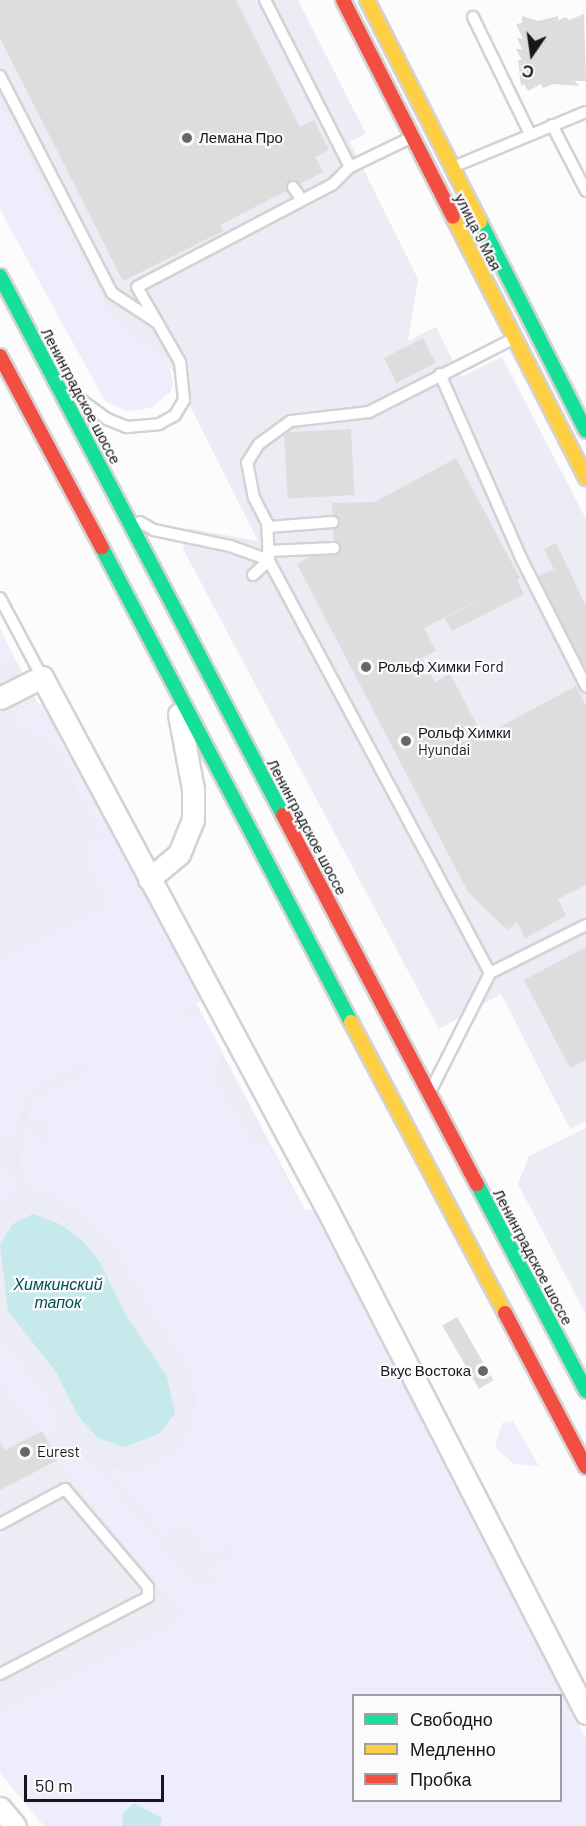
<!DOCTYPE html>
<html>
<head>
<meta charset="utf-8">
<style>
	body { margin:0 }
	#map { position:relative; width:586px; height:1826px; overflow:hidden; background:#fcfcfd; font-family:Barlow,sans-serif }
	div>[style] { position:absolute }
	.built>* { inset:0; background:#ececf4 }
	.green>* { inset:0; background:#eeedfc }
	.water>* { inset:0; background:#c6eaec }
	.building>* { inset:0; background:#ddddde; transform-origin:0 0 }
	.roads { filter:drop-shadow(2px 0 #d3d3d5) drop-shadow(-2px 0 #d3d3d5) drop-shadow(0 2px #d3d3d5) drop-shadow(0 -2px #d3d3d5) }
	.lane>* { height:10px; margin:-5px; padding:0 5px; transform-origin:5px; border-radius:5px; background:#fff }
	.street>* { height:21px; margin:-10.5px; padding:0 10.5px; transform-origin:10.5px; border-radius:10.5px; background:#fff }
	.fast>* { height:14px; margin:-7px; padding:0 7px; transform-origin:7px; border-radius:7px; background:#16e098 }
	.slow>* { height:14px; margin:-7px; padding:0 7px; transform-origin:7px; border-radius:7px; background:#ffcf43 }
	.jam>* { height:14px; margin:-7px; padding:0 7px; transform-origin:7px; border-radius:7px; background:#f24e42 }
	.dots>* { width:16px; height:16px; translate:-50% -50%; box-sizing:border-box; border:3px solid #fbfbfe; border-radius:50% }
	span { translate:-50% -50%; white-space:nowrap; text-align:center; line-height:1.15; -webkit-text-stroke:4.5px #fbfbfe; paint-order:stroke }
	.poi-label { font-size:15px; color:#17171a }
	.left { translate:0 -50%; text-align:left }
	.right { translate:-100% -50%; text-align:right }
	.street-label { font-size:15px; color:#17171a }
	.water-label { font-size:16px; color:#004f53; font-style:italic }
	.legend { position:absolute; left:352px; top:1694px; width:210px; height:108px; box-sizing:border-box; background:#fbfbfe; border:2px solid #a0a0a3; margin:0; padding:8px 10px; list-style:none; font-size:18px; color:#17171a }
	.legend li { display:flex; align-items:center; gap:12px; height:30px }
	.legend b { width:30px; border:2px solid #a0a0a3 }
	.north { position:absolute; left:502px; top:24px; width:60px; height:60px; -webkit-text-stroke:4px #fbfbfe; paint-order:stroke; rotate:193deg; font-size:16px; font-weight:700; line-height:24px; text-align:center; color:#17171a }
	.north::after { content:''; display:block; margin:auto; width:21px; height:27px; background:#17171a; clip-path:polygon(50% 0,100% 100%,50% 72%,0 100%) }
	.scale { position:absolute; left:24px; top:1775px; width:140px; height:27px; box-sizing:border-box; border:3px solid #17171a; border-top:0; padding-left:8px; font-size:18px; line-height:21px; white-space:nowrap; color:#17171a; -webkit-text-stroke:4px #fbfbfe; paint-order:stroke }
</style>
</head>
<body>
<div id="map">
	<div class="built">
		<div style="clip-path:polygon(0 0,298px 0,366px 134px,350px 142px,418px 279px,408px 341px,436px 327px,461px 377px,502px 357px,586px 519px,586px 1121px,570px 1129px,501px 994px,439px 1029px,183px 549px,187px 528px,258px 541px,167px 360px,128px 332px,105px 305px,0 105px)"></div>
		<div style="clip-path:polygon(15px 659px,384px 1360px,330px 1555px,0 1727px,0 668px)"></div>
		<div style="clip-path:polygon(586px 1128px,586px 1315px,518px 1184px,529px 1156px)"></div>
	</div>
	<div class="green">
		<div style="clip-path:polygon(0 105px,105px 305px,128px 332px,167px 360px,173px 381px,171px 391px,151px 408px,126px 411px,105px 401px,0 210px)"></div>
		<div style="clip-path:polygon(0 628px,15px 659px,0 668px)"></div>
		<div style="clip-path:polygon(evenodd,33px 702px,48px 706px,204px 999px,180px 1012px,187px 1019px,201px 1012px,222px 1052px,216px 1075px,251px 1143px,269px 1148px,300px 1208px,316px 1211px,399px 1367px,586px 1739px,586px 1826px,161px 1826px,162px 1818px,144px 1808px,122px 1826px,44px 1826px,0 1773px,0 1713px,185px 1616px,60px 1467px,52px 1449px,63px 1432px,71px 1446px,96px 1465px,195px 1586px,215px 1581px,208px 1566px,232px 1554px,227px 1545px,206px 1557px,188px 1523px,164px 1536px,107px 1467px,140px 1471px,166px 1457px,181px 1445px,190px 1430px,196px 1400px,189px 1367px,151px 1312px,108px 1238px,59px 1198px,29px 1191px,20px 1167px,24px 1128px,39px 1129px,34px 1132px,40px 1143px,51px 1137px,42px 1121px,27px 1120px,33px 1100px,88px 1070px,86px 1062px,27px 1093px,11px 1147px,0 1127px,0 959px,108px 903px,87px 862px,94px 858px,87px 845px,102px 837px,47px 733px,33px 740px,24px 724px,17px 727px,11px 715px,33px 702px,354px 1696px,560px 1696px,560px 1800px,354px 1800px,354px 1696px)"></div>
		<div style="clip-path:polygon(5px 1168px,10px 1170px,17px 1192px,0 1203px,0 1171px)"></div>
		<div style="clip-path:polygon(0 1338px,44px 1391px,58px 1423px,47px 1440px,0 1383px)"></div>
		<div style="clip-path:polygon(513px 1421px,539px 1466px,514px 1464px,495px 1447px,502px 1423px)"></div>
	</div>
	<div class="water">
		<div style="clip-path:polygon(33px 1214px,60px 1224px,82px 1240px,99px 1261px,125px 1314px,167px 1377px,175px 1413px,159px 1434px,123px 1447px,98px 1438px,78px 1416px,56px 1372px,8px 1311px,0 1244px,13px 1224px)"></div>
		<div style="clip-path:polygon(134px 1803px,162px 1818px,161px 1826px,122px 1826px,124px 1812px)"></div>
	</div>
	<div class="building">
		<div style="clip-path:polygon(0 0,236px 0,300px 127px,314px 120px,329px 150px,315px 157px,323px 172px,220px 225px,223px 231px,123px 281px,0 38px)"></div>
		<div style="clip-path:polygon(584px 14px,586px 81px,575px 81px,579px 86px,553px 84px,543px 88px,541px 84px,528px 91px,524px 84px,521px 86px,518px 60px,522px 60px,516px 49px,522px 49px,517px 38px,523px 39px,516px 24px,522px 23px,522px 16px,538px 21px,558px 16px,558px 20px,566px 17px,569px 20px)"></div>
		<div style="left:423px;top:338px;width:28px;height:44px;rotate:63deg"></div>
		<div style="left:351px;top:429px;width:66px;height:67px;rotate:87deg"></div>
		<div style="clip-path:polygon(456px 458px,520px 578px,517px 580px,524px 594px,452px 631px,445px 618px,505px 586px,424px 628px,436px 651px,422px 658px,435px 682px,450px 674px,483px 736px,576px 686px,586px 706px,586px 885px,558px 899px,566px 916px,525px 938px,517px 922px,507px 930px,468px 892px,297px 564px,322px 550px,334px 551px,332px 503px,375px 502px)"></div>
		<div style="clip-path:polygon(556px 543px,586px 606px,586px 677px,537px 577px,554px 569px,544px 549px)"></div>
		<div style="clip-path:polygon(586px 947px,586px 1060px,570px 1068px,524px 980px)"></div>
		<div style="left:457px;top:1317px;width:73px;height:17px;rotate:60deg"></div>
		<div style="clip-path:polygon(42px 1431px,58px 1460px,0 1490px,0 1441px,5px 1450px)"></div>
	</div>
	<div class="roads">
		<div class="lane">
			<div style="left:265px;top:0;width:187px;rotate:63deg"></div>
			<div style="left:473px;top:17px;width:130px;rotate:64deg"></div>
			<div style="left:0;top:76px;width:244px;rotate:62.7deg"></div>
			<div style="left:112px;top:293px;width:53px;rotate:33.4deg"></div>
			<div style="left:552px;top:125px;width:74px;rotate:62.7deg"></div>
			<div style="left:453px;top:167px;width:144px;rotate:-22.5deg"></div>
			<div style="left:293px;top:187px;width:14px;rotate:56deg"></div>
			<div style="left:440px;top:374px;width:201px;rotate:66.2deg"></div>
			<div style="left:521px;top:558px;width:144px;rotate:63.1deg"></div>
			<div style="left:77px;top:397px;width:37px;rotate:36deg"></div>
			<div style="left:107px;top:419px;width:22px;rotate:22deg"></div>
			<div style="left:127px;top:427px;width:32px;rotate:-5deg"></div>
			<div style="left:159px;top:424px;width:18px;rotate:-29deg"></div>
			<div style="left:175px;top:415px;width:17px;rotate:-59deg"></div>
			<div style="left:184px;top:400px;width:38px;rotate:-96deg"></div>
			<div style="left:180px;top:362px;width:86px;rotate:-119.8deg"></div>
			<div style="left:137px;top:287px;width:221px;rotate:-27.7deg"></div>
			<div style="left:333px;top:184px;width:24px;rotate:-45deg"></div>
			<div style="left:350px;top:167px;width:67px;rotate:-25.8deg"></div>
			<div style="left:140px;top:522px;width:16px;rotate:30deg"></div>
			<div style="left:154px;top:530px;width:78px;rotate:11.9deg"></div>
			<div style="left:230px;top:546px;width:41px;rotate:19.7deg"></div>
			<div style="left:268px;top:527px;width:65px;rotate:-4.4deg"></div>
			<div style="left:268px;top:551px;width:66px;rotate:-2.6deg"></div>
			<div style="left:253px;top:575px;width:22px;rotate:-43deg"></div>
			<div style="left:0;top:598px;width:89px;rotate:62deg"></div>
			<div style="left:490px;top:973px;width:468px;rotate:-118.2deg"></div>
			<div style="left:269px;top:560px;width:37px;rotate:-93deg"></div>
			<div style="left:267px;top:523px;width:28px;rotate:-117deg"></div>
			<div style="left:254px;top:498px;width:36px;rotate:-101deg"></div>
			<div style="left:247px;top:463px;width:22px;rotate:-58deg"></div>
			<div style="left:259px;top:444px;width:39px;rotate:-36deg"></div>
			<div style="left:291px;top:421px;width:79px;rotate:-6.6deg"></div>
			<div style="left:369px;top:412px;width:161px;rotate:-26.9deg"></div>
			<div style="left:433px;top:1086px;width:127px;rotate:-63.2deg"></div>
			<div style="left:490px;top:973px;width:107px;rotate:-26.6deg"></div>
			<div style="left:0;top:1524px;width:74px;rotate:-28.3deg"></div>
			<div style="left:65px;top:1489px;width:128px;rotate:49.7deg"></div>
			<div style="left:148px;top:1587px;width:10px;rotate:90deg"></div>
			<div style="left:148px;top:1597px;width:167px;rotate:152.5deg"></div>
		</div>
		<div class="street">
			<div style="left:0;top:698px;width:47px;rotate:-26.6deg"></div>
			<div style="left:42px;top:677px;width:601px;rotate:61.82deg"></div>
			<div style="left:326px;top:1207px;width:569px;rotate:62.8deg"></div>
			<div style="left:149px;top:879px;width:39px;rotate:-40deg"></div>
			<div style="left:179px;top:854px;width:37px;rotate:-68deg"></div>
			<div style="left:193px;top:820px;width:31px;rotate:-90deg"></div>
			<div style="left:193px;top:789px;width:76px;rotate:-100.6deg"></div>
			<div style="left:0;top:1808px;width:23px;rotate:50deg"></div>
		</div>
		<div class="fast">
			<div style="left:480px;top:222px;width:234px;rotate:63.1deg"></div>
			<div style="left:0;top:276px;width:609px;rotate:62.3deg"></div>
			<div style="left:102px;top:548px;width:535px;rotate:62.29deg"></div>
			<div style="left:477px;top:1184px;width:234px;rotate:62.2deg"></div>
		</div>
		<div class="slow">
			<div style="left:367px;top:0;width:249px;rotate:63deg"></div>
			<div style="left:453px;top:217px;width:293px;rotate:63deg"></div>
			<div style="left:351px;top:1022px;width:329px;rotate:62.1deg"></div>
		</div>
		<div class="jam">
			<div style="left:343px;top:0;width:243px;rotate:63.1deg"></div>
			<div style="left:0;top:356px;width:217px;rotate:62deg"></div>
			<div style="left:283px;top:815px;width:417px;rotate:62.3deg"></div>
			<div style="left:505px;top:1313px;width:174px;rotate:62.3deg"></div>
		</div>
	</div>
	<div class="dots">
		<div style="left:187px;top:138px;background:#676769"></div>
		<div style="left:366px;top:667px;background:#676769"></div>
		<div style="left:406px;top:741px;background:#676769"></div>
		<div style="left:483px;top:1371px;background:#676769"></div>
		<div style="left:25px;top:1452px;background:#676769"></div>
	</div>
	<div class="poi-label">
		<span class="left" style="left:199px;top:138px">Лемана Про</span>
		<span class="left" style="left:378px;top:667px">Рольф Химки Ford</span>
		<span class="left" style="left:418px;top:741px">Рольф Химки<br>Hyundai</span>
		<span class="right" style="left:471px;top:1371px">Вкус Востока</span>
		<span class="left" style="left:37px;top:1452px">Eurest</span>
	</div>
	<div class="street-label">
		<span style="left:478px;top:232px;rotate:63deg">улица 9 Мая</span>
		<span style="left:81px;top:396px;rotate:62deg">Ленинградское шоссе</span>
		<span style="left:307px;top:827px;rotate:62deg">Ленинградское шоссе</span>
		<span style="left:533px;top:1257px;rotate:62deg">Ленинградское шоссе</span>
	</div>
	<div class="water-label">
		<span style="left:58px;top:1293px">Химкинский<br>тапок</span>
	</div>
	<ul class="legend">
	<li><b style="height:8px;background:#16e098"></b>Свободно</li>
	<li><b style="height:8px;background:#ffcf43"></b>Медленно</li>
	<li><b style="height:8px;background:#f24e42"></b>Пробка</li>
	</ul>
	<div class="north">С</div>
	<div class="scale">50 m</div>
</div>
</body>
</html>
